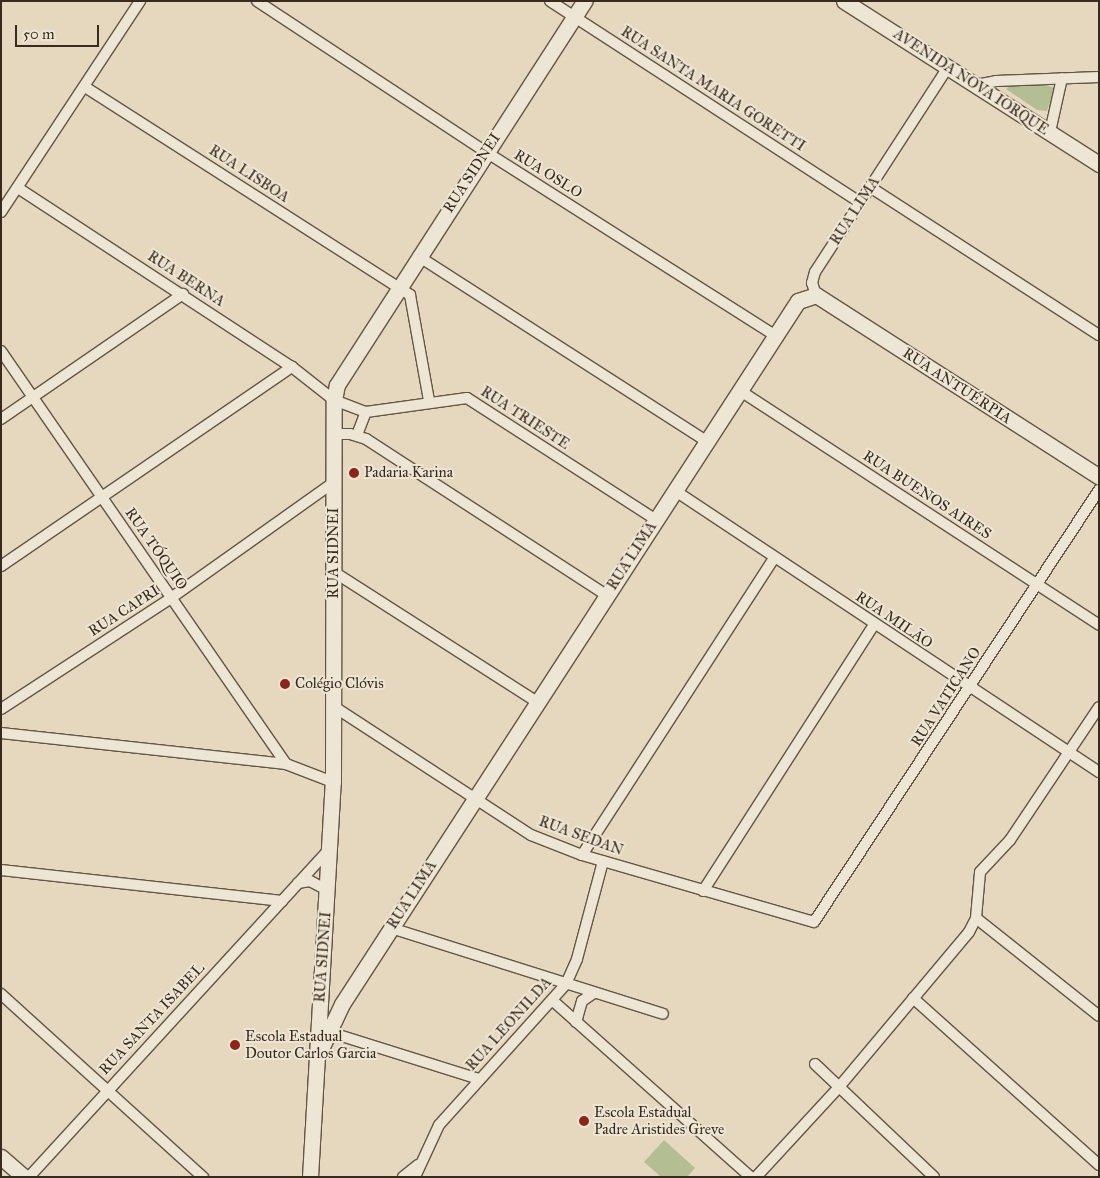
<!DOCTYPE html>
<html>
<head>
<meta charset="utf-8">
<style>
	body { margin:0 }
	#map { position:relative; width:1100px; height:1178px; overflow:hidden; background:#e5d8be; font-family:"IM FELL Great Primer",serif }
	div>[style] { position:absolute }
	.green>* { inset:0; background:#b3bf93 }
	.roads { filter:drop-shadow(1px 0 #635644) drop-shadow(-1px 0 #635644) drop-shadow(0 1px #635644) drop-shadow(0 -1px #635644) }
	.street>* { height:10px; margin:-5px; padding:0 5px; transform-origin:5px; border-radius:5px; background:#eee6d5 }
	.secondary>* { height:15px; margin:-7.5px; padding:0 7.5px; transform-origin:7.5px; border-radius:7.5px; background:#eee6d5 }
	.dots>* { width:14px; height:14px; translate:-50% -50%; box-sizing:border-box; border:2px solid #eee6d5; border-radius:50% }
	span { translate:-50% -50%; white-space:nowrap; text-align:center; line-height:1.15; -webkit-text-stroke:4px #eee6d5; paint-order:stroke }
	.street-label { font-size:15px; color:#382a1c }
	.poi-label { font-size:15px; color:#382a1c }
	.left { translate:0 -50%; text-align:left }
	.frame { position:absolute; inset:0; border:2px solid #382a1c; pointer-events:none }
	.scale { position:absolute; left:15px; top:25px; width:84px; height:22px; box-sizing:border-box; border:2px solid #382a1c; border-top:0; padding-left:6px; font-size:15px; line-height:18px; white-space:nowrap; color:#382a1c; -webkit-text-stroke:4px #eee6d5; paint-order:stroke }
</style>
</head>
<body>
<div id="map">
	<div class="green">
		<div style="clip-path:polygon(1046px 84px,1055px 89px,1047px 111px,1037px 110px,1006px 89px,1011px 85px)"></div>
		<div style="clip-path:polygon(664px 1140px,695px 1168px,687px 1177px,661px 1177px,644px 1162px)"></div>
	</div>
	<div class="roads">
		<div class="street">
			<div style="left:257px;top:1px;width:274px;rotate:33.4deg"></div>
			<div style="left:486px;top:152px;width:341px;rotate:32.4deg"></div>
			<div style="left:550px;top:1px;width:369px;rotate:33deg"></div>
			<div style="left:976px;top:85px;width:20px;rotate:-11deg"></div>
			<div style="left:996px;top:81px;width:103px;rotate:-2.2deg"></div>
			<div style="left:85px;top:87px;width:386px;rotate:32.6deg"></div>
			<div style="left:410px;top:295px;width:108px;rotate:79.8deg"></div>
			<div style="left:1050px;top:132px;width:55px;rotate:-77.5deg"></div>
			<div style="left:870px;top:187px;width:273px;rotate:32.9deg"></div>
			<div style="left:18px;top:188px;width:327px;rotate:33.2deg"></div>
			<div style="left:292px;top:367px;width:53px;rotate:38.2deg"></div>
			<div style="left:334px;top:400px;width:34px;rotate:21deg"></div>
			<div style="left:366px;top:412px;width:102px;rotate:-7.9deg"></div>
			<div style="left:467px;top:398px;width:225px;rotate:32.8deg"></div>
			<div style="left:1px;top:212px;width:253px;rotate:-56.6deg"></div>
			<div style="left:418px;top:256px;width:342px;rotate:32.7deg"></div>
			<div style="left:816px;top:295px;width:13px;rotate:-108deg"></div>
			<div style="left:812px;top:283px;width:11px;rotate:-75deg"></div>
			<div style="left:815px;top:272px;width:244px;rotate:-57deg"></div>
			<div style="left:1px;top:351px;width:502px;rotate:55.39deg"></div>
			<div style="left:739px;top:390px;width:430px;rotate:33.1deg"></div>
			<div style="left:1px;top:419px;width:221px;rotate:-34.5deg"></div>
			<div style="left:334px;top:434px;width:16px"></div>
			<div style="left:350px;top:434px;width:17px;rotate:17deg"></div>
			<div style="left:366px;top:439px;width:286px;rotate:33deg"></div>
			<div style="left:357px;top:435px;width:25px;rotate:-69deg"></div>
			<div style="left:674px;top:490px;width:510px;rotate:33.57deg"></div>
			<div style="left:1px;top:566px;width:353px;rotate:-34.4deg"></div>
			<div style="left:334px;top:572px;width:243px;rotate:32.6deg"></div>
			<div style="left:333px;top:706px;width:236px;rotate:33.1deg"></div>
			<div style="left:531px;top:835px;width:55px;rotate:21.4deg"></div>
			<div style="left:582px;top:855px;width:241px;rotate:16.1deg"></div>
			<div style="left:814px;top:922px;width:518px;rotate:-56.59deg"></div>
			<div style="left:1px;top:709px;width:203px;rotate:-33.1deg"></div>
			<div style="left:171px;top:598px;width:200px;rotate:-35.4deg"></div>
			<div style="left:1px;top:733px;width:287px;rotate:6.2deg"></div>
			<div style="left:286px;top:764px;width:50px;rotate:21deg"></div>
			<div style="left:582px;top:855px;width:354px;rotate:-57.1deg"></div>
			<div style="left:1px;top:870px;width:283px;rotate:6.3deg"></div>
			<div style="left:298px;top:883px;width:12px;rotate:-9deg"></div>
			<div style="left:310px;top:881px;width:19px;rotate:28deg"></div>
			<div style="left:703px;top:891px;width:316px;rotate:-57.3deg"></div>
			<div style="left:976px;top:918px;width:157px;rotate:38.5deg"></div>
			<div style="left:391px;top:928px;width:285px;rotate:17.5deg"></div>
			<div style="left:1px;top:994px;width:273px;rotate:42.2deg"></div>
			<div style="left:913px;top:998px;width:250px;rotate:41.9deg"></div>
			<div style="left:552px;top:1000px;width:266px;rotate:41.7deg"></div>
			<div style="left:576px;top:1022px;width:22px;rotate:-74deg"></div>
			<div style="left:582px;top:1001px;width:14px;rotate:-34deg"></div>
			<div style="left:329px;top:1032px;width:157px;rotate:17.4deg"></div>
			<div style="left:815px;top:1064px;width:164px;rotate:43.5deg"></div>
			<div style="left:29px;top:1177px;width:444px;rotate:-47.5deg"></div>
			<div style="left:403px;top:1177px;width:19px;rotate:-39deg"></div>
			<div style="left:415px;top:1177px;width:57px;rotate:-65.2deg"></div>
			<div style="left:439px;top:1125px;width:190px;rotate:-48deg"></div>
			<div style="left:566px;top:984px;width:27px;rotate:-66deg"></div>
			<div style="left:577px;top:959px;width:101px;rotate:-75.1deg"></div>
			<div style="left:756px;top:1177px;width:122px;rotate:-47.3deg"></div>
			<div style="left:839px;top:1087px;width:202px;rotate:-50deg"></div>
			<div style="left:969px;top:932px;width:16px;rotate:-63deg"></div>
			<div style="left:976px;top:918px;width:46px;rotate:-85deg"></div>
			<div style="left:980px;top:872px;width:44px;rotate:-46.8deg"></div>
			<div style="left:1010px;top:840px;width:160px;rotate:-56.2deg"></div>
		</div>
		<div class="secondary">
			<div style="left:844px;top:1px;width:303px;rotate:32.6deg"></div>
			<div style="left:318px;top:1055px;width:56px;rotate:-64.8deg"></div>
			<div style="left:342px;top:1004px;width:838px;rotate:-57.03deg"></div>
			<div style="left:798px;top:301px;width:19px;rotate:-18deg"></div>
			<div style="left:816px;top:295px;width:336px;rotate:32.7deg"></div>
			<div style="left:1px;top:1157px;width:30px;rotate:41deg"></div>
			<div style="left:310px;top:1177px;width:396px;rotate:-86.7deg"></div>
			<div style="left:333px;top:782px;width:382px;rotate:-89.9deg"></div>
			<div style="left:334px;top:400px;width:15px;rotate:-79deg"></div>
			<div style="left:337px;top:385px;width:457px;rotate:-57.2deg"></div>
		</div>
	</div>
	<div class="dots">
		<div style="left:354px;top:473px;background:#8f2418"></div>
		<div style="left:285px;top:684px;background:#8f2418"></div>
		<div style="left:235px;top:1045px;background:#8f2418"></div>
		<div style="left:584px;top:1121px;background:#8f2418"></div>
	</div>
	<div class="street-label">
		<span style="left:971px;top:82px;rotate:33deg">AVENIDA NOVA IORQUE</span>
		<span style="left:713px;top:89px;rotate:33deg">RUA SANTA MARIA GORETTI</span>
		<span style="left:472px;top:173px;rotate:-57deg">RUA SIDNEI</span>
		<span style="left:249px;top:174px;rotate:33deg">RUA LISBOA</span>
		<span style="left:548px;top:174px;rotate:32deg">RUA OSLO</span>
		<span style="left:855px;top:211px;rotate:-57deg">RUA LIMA</span>
		<span style="left:186px;top:279px;rotate:33deg">RUA BERNA</span>
		<span style="left:957px;top:386px;rotate:33deg">RUA ANTUÉRPIA</span>
		<span style="left:525px;top:418px;rotate:33deg">RUA TRIESTE</span>
		<span style="left:927px;top:495px;rotate:33deg">RUA BUENOS AIRES</span>
		<span style="left:156px;top:549px;rotate:55deg">RUA TÓQUIO</span>
		<span style="left:334px;top:553px;rotate:-90deg">RUA SIDNEI</span>
		<span style="left:632px;top:556px;rotate:-57deg">RUA LIMA</span>
		<span style="left:124px;top:611px;rotate:-33deg">RUA CAPRI</span>
		<span style="left:894px;top:620px;rotate:34deg">RUA MILÃO</span>
		<span style="left:946px;top:697px;rotate:-57deg">RUA VATICANO</span>
		<span style="left:581px;top:836px;rotate:20deg">RUA SEDAN</span>
		<span style="left:412px;top:895px;rotate:-57deg">RUA LIMA</span>
		<span style="left:323px;top:957px;rotate:-86deg">RUA SIDNEI</span>
		<span style="left:152px;top:1019px;rotate:-47deg">RUA SANTA ISABEL</span>
		<span style="left:509px;top:1024px;rotate:-48deg">RUA LEONILDA</span>
	</div>
	<div class="poi-label">
		<span class="left" style="left:364px;top:473px">Padaria Karina</span>
		<span class="left" style="left:295px;top:684px">Colégio Clóvis</span>
		<span class="left" style="left:245px;top:1045px">Escola Estadual<br>Doutor Carlos Garcia</span>
		<span class="left" style="left:594px;top:1121px">Escola Estadual<br>Padre Aristides Greve</span>
	</div>
	<div class="frame"></div>
	<div class="scale">50 m</div>
</div>
</body>
</html>
